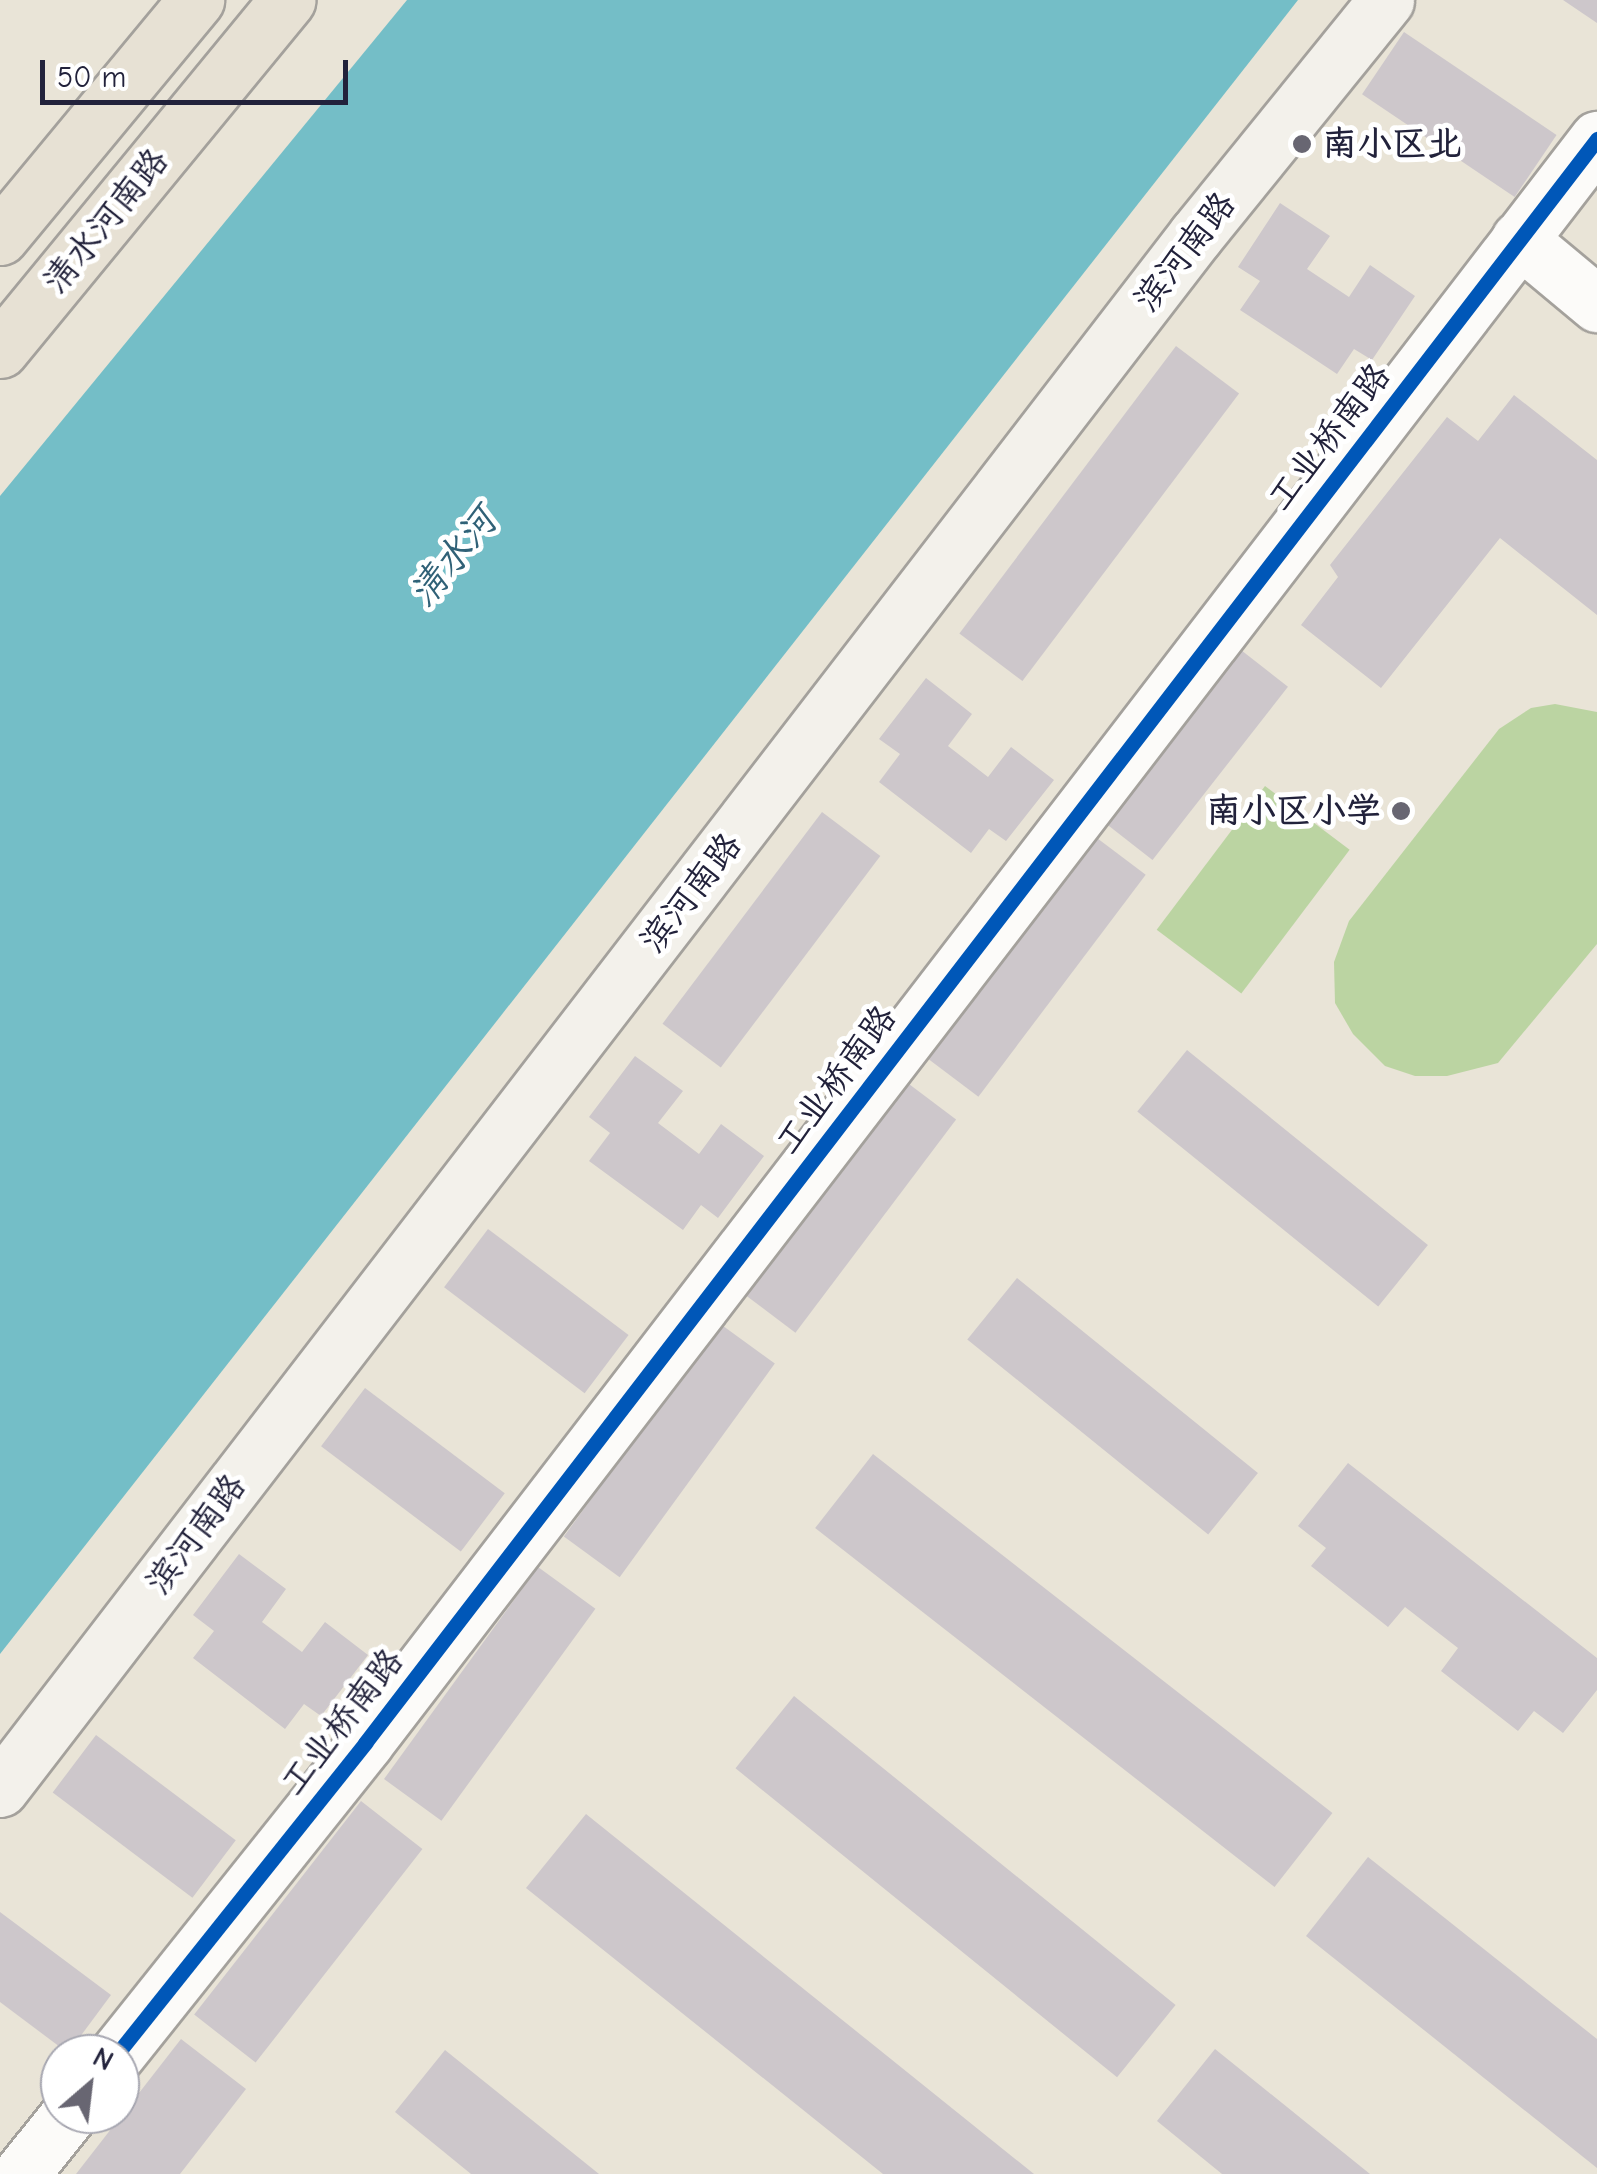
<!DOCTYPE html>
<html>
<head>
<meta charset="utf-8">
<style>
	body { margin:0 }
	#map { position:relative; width:1597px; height:2174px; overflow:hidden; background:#e9e4d7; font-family:"Comic Neue","LXGW WenKai TC",sans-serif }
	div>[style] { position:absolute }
	.green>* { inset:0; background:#bbd4a2; transform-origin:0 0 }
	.water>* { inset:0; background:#74bec7 }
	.building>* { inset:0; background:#cdc7cb; transform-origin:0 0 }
	.roads { filter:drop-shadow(2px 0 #a4a19c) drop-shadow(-2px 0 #a4a19c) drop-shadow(0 2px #a4a19c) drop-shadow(0 -2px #a4a19c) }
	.tertiary>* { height:55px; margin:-27.5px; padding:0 27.5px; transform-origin:27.5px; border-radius:27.5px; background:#fcfbf9 }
	.secondary>* { height:55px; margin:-27.5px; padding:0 27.5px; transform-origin:27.5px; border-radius:27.5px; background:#f3f1eb }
	.primary>* { height:55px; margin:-27.5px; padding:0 27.5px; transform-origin:27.5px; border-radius:27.5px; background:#e7e1d4 }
	.cycleway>* { height:15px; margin:-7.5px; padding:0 7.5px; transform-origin:7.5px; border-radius:7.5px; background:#0057b8 }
	.dots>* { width:28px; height:28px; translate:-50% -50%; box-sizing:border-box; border:5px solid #fff; border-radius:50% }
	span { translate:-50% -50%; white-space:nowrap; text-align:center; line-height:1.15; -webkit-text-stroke:10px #fff; paint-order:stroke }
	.poi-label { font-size:35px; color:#22223b; font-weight:700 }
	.left { translate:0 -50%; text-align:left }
	.right { translate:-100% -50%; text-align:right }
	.street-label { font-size:35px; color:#22223b }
	.water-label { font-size:38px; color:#306177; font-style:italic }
	.north { position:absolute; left:40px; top:2034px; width:100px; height:100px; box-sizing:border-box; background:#fff; border:2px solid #a7a7b1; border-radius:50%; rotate:28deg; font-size:28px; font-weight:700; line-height:40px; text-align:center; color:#22223b }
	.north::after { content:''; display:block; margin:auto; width:35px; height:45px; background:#686672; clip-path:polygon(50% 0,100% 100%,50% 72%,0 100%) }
	.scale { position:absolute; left:40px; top:60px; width:308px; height:45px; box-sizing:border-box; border:5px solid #22223b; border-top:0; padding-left:12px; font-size:30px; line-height:35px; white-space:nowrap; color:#22223b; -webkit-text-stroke:8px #fff; paint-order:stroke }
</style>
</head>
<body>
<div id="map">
	<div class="green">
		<div style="clip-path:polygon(1555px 704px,1597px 712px,1597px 944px,1498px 1063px,1447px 1076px,1415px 1076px,1385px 1066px,1353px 1034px,1335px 1003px,1334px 962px,1349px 921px,1499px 729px,1531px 708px)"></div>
		<div style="left:1265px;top:786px;width:106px;height:180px;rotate:37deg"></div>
	</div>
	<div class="water">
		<div style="clip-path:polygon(407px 0,1298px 0,0 1654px,0 496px)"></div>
	</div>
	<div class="building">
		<div style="clip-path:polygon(1563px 0,1597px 0,1597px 23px)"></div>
		<div style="left:1404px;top:32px;width:184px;height:75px;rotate:34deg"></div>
		<div style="clip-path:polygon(1280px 203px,1330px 236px,1307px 269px,1349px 297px,1370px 265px,1415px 296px,1372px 360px,1354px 349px,1337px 374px,1240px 310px,1260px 281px,1238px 267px)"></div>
		<div style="left:1176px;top:346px;width:79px;height:360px;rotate:37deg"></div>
		<div style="clip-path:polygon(1514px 395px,1597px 460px,1597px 615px,1500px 538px,1381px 688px,1301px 625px,1338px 577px,1330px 565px,1447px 417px,1478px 441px)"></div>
		<div style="left:1232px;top:643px;width:71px;height:220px;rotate:38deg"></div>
		<div style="clip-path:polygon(926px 678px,972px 714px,948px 746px,988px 777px,1011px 747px,1054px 780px,1006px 841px,989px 829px,971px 853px,879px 782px,900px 754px,879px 739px)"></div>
		<div style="left:822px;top:812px;width:73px;height:265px;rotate:37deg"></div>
		<div style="left:1089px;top:832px;width:71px;height:278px;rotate:37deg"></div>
		<div style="left:1187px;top:1050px;width:310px;height:79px;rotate:39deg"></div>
		<div style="clip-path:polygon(635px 1056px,683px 1091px,658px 1123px,699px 1154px,721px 1124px,764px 1156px,718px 1218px,701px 1205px,683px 1230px,589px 1161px,610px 1133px,589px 1117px)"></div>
		<div style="left:901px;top:1078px;width:69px;height:267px;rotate:37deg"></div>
		<div style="left:488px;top:1229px;width:176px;height:73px;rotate:37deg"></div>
		<div style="left:1017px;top:1278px;width:310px;height:79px;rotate:39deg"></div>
		<div style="left:719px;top:1323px;width:69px;height:264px;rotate:36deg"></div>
		<div style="left:365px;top:1388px;width:175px;height:73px;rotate:37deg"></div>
		<div style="left:873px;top:1454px;width:583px;height:94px;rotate:38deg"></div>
		<div style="clip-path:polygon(1348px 1463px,1597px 1658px,1597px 1690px,1563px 1733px,1534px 1711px,1518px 1731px,1441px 1671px,1458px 1648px,1405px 1607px,1388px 1627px,1311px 1566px,1326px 1548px,1298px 1526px)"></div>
		<div style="clip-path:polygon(239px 1554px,286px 1589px,262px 1622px,302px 1652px,325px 1622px,368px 1655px,321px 1716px,304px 1704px,285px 1729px,193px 1658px,214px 1631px,193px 1615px)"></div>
		<div style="left:538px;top:1567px;width:71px;height:262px;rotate:36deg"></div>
		<div style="left:794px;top:1696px;width:491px;height:93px;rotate:39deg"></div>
		<div style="left:96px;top:1735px;width:175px;height:72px;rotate:37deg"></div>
		<div style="left:361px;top:1801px;width:78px;height:271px;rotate:38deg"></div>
		<div style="clip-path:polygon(586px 1814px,1034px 2174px,883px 2174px,526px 1888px)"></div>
		<div style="clip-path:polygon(1368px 1857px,1597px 2039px,1597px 2168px,1306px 1936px)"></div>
		<div style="clip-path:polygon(0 1912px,111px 1995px,68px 2053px,0 2002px)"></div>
		<div style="clip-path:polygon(181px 2039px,246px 2089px,180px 2174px,76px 2174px)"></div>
		<div style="clip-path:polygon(1215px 2049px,1370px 2174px,1222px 2174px,1157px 2121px)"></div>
		<div style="clip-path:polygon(445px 2050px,599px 2174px,471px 2174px,395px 2112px)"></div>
	</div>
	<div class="roads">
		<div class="tertiary">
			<div style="left:1519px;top:239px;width:102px;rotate:39.8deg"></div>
			<div style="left:117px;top:2054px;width:398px;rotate:-51.4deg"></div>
			<div style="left:365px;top:1743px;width:2023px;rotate:-52.47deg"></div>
			<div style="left:21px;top:2174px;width:77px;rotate:-51.3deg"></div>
		</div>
		<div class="secondary">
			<div style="left:0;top:1789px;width:1961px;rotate:-52.42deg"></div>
			<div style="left:1196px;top:235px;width:302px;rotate:-51deg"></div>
		</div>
		<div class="primary">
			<div style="left:0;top:237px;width:308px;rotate:-50.4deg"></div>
			<div style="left:0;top:350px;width:453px;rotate:-50.6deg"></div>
		</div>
	</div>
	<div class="cycleway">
		<div style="left:117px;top:2054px;width:398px;rotate:-51.4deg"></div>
		<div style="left:365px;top:1743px;width:2023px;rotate:-52.47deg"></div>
	</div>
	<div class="dots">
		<div style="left:1302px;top:144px;background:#686672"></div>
		<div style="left:1401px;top:811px;background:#686672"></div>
	</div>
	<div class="poi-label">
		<span class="left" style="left:1322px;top:144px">南小区北</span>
		<span class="right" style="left:1381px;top:811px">南小区小学</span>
	</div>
	<div class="street-label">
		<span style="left:106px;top:221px;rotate:-51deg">清水河南路</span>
		<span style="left:1185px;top:252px;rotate:-52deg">滨河南路</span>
		<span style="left:1329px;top:437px;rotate:-52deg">工业桥南路</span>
		<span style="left:691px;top:893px;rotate:-52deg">滨河南路</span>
		<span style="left:836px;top:1080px;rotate:-53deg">工业桥南路</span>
		<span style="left:196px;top:1534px;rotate:-53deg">滨河南路</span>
		<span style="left:342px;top:1722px;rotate:-52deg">工业桥南路</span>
	</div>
	<div class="water-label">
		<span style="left:454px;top:558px;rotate:-51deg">清水河</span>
	</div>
	<div class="north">N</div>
	<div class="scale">50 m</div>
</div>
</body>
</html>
